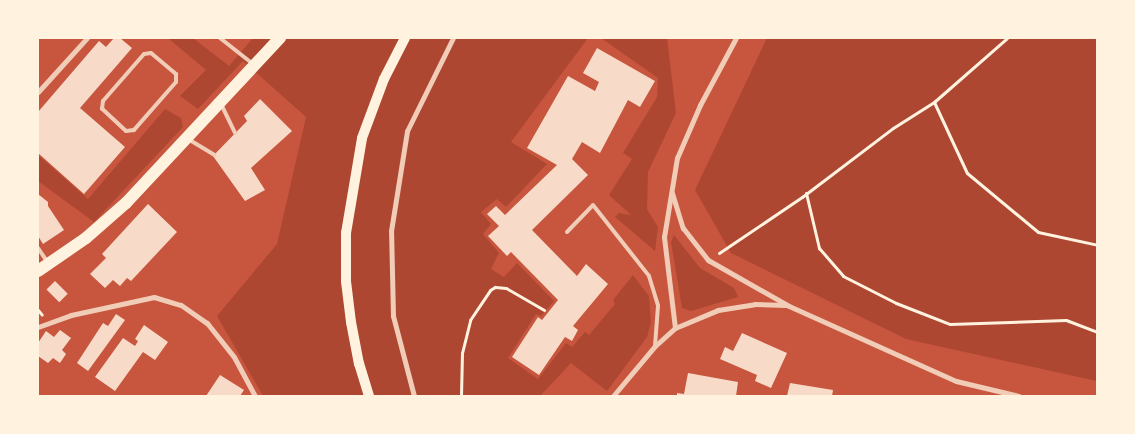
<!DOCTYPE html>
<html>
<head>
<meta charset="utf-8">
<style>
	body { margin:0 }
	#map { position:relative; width:1135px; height:434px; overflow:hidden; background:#c8553d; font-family:"Roboto Condensed",sans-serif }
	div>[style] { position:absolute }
	.green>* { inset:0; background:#ae4732 }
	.building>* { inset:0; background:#f7dbc8; transform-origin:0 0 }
	.path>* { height:3px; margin:-1.5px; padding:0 1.5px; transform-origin:1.5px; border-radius:1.5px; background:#fff3e0 }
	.service>* { height:4px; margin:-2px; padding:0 2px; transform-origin:2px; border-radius:2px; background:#f1ccb7 }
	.minor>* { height:5px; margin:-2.5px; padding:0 2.5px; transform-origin:2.5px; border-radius:2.5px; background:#f1ccb7 }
	.secondary>* { height:10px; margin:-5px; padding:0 5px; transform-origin:5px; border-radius:5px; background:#fff3e0 }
	.primary>* { height:12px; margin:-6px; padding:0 6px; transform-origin:6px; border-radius:6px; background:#fff3e0 }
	span { translate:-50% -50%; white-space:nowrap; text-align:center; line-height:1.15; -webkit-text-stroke:4px #fff3e0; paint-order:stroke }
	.frame { position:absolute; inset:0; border:39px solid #fff3e0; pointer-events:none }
</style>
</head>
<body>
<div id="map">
	<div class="green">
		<div style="clip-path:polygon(168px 38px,193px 38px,229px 66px,253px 38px,588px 38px,511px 142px,547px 164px,506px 207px,497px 199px,481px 212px,491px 224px,483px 234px,499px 253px,491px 269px,504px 277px,517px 263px,554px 301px,541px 316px,536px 314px,508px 358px,538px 379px,566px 343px,572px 347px,585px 332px,589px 335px,615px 304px,613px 300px,633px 275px,649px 296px,651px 323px,647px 337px,607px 391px,571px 363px,540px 396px,263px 396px,217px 316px,277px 244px,306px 117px,243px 61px,198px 109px,180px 96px,206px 70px)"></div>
		<div style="clip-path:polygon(601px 38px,667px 38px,676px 113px,648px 172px,647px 209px,658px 227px,655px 251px,615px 217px,619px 213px,631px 215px,609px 195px,632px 159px,623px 153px,657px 97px,658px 78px)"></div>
		<div style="clip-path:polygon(767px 38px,1097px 38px,1097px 381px,906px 339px,731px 253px,695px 190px)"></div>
		<div style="clip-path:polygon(165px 109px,181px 118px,183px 127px,94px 222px,38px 181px,38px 155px,88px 199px)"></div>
		<div style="clip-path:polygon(674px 235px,700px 268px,734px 288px,738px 297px,691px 311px,682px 308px,671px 242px)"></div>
	</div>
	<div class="building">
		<div style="clip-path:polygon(114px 38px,120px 38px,132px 48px,80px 108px,125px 147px,84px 194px,38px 153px,38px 112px,99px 41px,106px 47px)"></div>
		<div style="clip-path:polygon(597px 48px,655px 81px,640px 107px,628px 100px,600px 153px,582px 142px,572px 159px,588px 175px,532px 230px,577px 276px,586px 264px,608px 284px,573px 326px,578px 330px,572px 341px,565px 337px,539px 375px,512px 357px,538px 317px,542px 320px,558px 300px,511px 252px,507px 256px,488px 236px,499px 226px,487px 214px,496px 206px,505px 215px,557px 165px,527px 148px,568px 76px,595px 91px,599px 82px,583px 73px)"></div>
		<div style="clip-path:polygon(260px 99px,292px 131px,251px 168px,265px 190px,245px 201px,213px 156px,247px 121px,244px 116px)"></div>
		<div style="clip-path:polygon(38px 194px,48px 202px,48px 206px,64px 230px,43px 244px,38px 236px)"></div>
		<div style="clip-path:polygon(148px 204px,177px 232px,131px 281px,127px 278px,120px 286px,113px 280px,105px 288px,90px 274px,106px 258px,102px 254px)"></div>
		<div style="left:55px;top:281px;width:18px;height:12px;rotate:45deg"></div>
		<div style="clip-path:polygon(116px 314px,125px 320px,88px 371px,77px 363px,103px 323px,108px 326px)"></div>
		<div style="clip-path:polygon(144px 325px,168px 342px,155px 360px,143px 352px,115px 391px,95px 377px,123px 338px,135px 346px,138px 341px,135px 339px)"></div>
		<div style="clip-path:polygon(60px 330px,71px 338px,62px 350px,66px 354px,60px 363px,53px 358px,48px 363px,38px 356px,38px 343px,46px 331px,54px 337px)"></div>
		<div style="clip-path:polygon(742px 333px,787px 353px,771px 388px,755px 381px,757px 375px,720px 359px,725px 347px,733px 351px)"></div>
		<div style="clip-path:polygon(688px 373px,738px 382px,736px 396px,677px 396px,677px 393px,684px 394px)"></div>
		<div style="clip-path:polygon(220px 375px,244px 390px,240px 396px,206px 396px)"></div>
		<div style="clip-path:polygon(790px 383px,833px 390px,832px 396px,787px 396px)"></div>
	</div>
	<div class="path">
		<div style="left:934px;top:102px;width:78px;rotate:65.1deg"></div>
		<div style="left:967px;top:173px;width:92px;rotate:39.7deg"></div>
		<div style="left:1038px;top:232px;width:61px;rotate:12.2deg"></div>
		<div style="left:806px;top:193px;width:57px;rotate:76.7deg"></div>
		<div style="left:819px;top:248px;width:37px;rotate:49deg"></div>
		<div style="left:843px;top:276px;width:59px;rotate:27deg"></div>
		<div style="left:896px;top:303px;width:58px;rotate:21.3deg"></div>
		<div style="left:950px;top:324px;width:116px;rotate:-2deg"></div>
		<div style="left:1066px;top:320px;width:34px;rotate:21deg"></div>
		<div style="left:719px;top:253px;width:100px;rotate:-34deg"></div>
		<div style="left:802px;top:197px;width:114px;rotate:-37.2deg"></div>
		<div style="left:893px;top:128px;width:49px;rotate:-32.4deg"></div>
		<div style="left:934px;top:102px;width:97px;rotate:-41.2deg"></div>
		<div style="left:38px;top:310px;width:6px;rotate:51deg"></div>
		<div style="left:461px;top:396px;width:43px;rotate:-88.7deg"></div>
		<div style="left:462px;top:353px;width:34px;rotate:-76deg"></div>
		<div style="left:470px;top:320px;width:36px;rotate:-56deg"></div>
		<div style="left:490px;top:290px;width:6px;rotate:-31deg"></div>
		<div style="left:495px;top:287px;width:11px;rotate:5deg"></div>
		<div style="left:506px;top:288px;width:44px;rotate:30.1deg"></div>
	</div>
	<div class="service">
		<div style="left:220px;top:38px;width:42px;rotate:38.2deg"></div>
		<div style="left:151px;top:53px;width:33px;rotate:40deg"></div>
		<div style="left:176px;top:74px;width:8px;rotate:90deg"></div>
		<div style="left:176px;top:82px;width:64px;rotate:131.2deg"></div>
		<div style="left:134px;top:130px;width:8px;rotate:173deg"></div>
		<div style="left:126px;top:131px;width:33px;rotate:-137deg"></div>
		<div style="left:102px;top:109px;width:8px;rotate:-83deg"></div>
		<div style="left:103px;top:101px;width:62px;rotate:-48.9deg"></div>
		<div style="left:144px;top:54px;width:7px;rotate:-8deg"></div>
		<div style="left:221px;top:104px;width:32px;rotate:64deg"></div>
		<div style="left:188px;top:139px;width:31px;rotate:31deg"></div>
		<div style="left:567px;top:232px;width:37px;rotate:-46deg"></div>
		<div style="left:593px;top:205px;width:90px;rotate:51.7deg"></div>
		<div style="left:649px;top:276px;width:31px;rotate:73deg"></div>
		<div style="left:658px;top:306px;width:40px;rotate:94.3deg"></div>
		<div style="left:38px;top:248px;width:18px;rotate:56deg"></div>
	</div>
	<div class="minor">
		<div style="left:38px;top:92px;width:73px;rotate:-47.8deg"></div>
		<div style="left:672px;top:193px;width:37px;rotate:73deg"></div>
		<div style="left:683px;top:228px;width:41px;rotate:52deg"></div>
		<div style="left:708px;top:260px;width:93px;rotate:29.6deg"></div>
		<div style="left:789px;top:306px;width:183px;rotate:24.2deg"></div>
		<div style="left:956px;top:381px;width:65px;rotate:13.4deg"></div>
		<div style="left:38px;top:327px;width:35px;rotate:-20deg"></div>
		<div style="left:71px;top:315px;width:85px;rotate:-12.2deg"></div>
		<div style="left:154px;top:297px;width:28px;rotate:17deg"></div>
		<div style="left:181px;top:305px;width:32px;rotate:35deg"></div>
		<div style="left:207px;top:323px;width:43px;rotate:51.5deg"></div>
		<div style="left:234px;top:357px;width:44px;rotate:61.7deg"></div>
		<div style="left:675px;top:328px;width:92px;rotate:-96.9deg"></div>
		<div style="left:664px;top:237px;width:80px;rotate:-80.7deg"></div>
		<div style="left:677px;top:158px;width:58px;rotate:-66.5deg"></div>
		<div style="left:700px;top:105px;width:76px;rotate:-61.8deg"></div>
		<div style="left:414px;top:396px;width:83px;rotate:-104.7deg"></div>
		<div style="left:393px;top:316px;width:85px;rotate:-91.3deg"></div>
		<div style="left:391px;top:231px;width:101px;rotate:-80.9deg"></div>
		<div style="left:407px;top:131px;width:104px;rotate:-63.7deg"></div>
		<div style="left:613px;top:396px;width:65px;rotate:-50deg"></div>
		<div style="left:655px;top:346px;width:27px;rotate:-42deg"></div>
		<div style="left:675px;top:328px;width:47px;rotate:-22.7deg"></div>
		<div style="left:718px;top:310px;width:37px;rotate:-9deg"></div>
		<div style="left:755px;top:304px;width:31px;rotate:2deg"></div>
	</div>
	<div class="secondary">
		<div style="left:369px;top:396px;width:34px;rotate:-107deg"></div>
		<div style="left:359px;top:364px;width:43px;rotate:-100.8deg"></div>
		<div style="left:351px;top:322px;width:41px;rotate:-97deg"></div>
		<div style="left:346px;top:281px;width:48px;rotate:-90deg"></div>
		<div style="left:346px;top:233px;width:96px;rotate:-80.4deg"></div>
		<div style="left:362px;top:138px;width:63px;rotate:-69.6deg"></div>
		<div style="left:384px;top:79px;width:46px;rotate:-62.9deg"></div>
	</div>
	<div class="primary">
		<div style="left:38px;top:271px;width:58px;rotate:-34.5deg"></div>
		<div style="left:86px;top:238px;width:53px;rotate:-41.2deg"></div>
		<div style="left:126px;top:203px;width:226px;rotate:-47deg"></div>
	</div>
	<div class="frame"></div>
</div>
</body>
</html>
